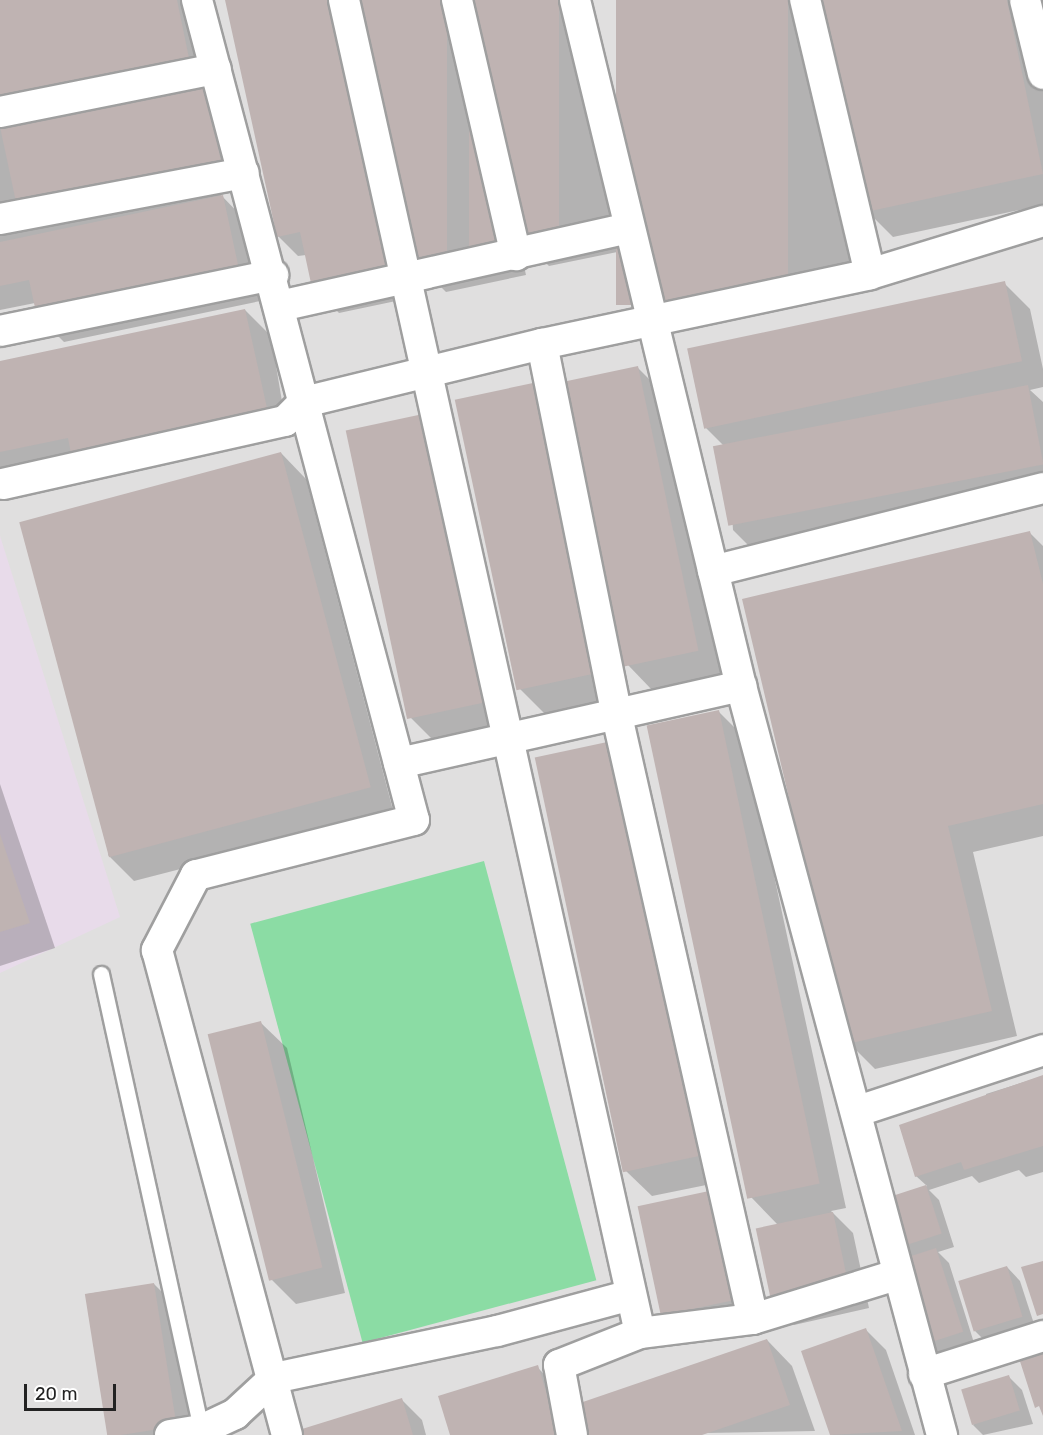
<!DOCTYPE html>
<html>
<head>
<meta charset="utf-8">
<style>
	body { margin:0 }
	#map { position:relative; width:1043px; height:1435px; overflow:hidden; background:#f1ece9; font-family:Rubik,sans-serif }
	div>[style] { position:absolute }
	.residential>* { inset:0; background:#e0dfdf; transform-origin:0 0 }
	.industrial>* { inset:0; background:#e8dbea }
	.pitch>* { inset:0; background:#8bdca4; transform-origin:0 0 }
	.shadow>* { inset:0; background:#0003 }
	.building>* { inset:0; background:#bfb3b2; transform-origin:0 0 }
	.roads { filter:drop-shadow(2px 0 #9f9f9f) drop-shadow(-2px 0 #9f9f9f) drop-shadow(0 2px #9f9f9f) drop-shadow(0 -2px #9f9f9f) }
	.lane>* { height:15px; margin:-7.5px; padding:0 7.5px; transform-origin:7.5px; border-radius:7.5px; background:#fff }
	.street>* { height:30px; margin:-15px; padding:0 15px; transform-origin:15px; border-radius:15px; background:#fff }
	span { translate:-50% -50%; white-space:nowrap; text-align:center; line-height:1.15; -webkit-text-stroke:4.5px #fff; paint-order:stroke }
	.scale { position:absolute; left:24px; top:1384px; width:92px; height:27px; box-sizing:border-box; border:3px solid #222; border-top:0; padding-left:8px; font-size:18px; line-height:21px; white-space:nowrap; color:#222; -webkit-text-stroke:4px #fff; paint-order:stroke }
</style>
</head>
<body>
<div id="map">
	<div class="residential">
		<div style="left:0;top:0;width:1043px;height:1435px"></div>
	</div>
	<div class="industrial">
		<div style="clip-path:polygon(0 536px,120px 917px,0 973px)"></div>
	</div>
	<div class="pitch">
		<div style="left:484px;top:861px;width:434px;height:242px;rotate:75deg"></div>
	</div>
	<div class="shadow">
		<div style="clip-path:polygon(0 0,196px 0,247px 189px,220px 194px,248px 223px,265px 300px,64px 342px,38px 316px,35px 303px,0 310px)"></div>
		<div style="clip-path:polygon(227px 0,415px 297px,339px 313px,313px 287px,306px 255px,298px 256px,278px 236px)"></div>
		<div style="clip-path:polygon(362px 0,466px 0,526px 275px,446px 292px,420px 266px)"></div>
		<div style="clip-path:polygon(471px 0,578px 0,632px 249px,549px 266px,523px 241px)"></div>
		<div style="clip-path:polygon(618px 0,807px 0,870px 288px,708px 323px,682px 297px)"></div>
		<div style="clip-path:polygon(822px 0,1027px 0,1043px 76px,1043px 205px,893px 237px,867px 211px)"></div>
		<div style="clip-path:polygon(1004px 283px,1030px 309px,1043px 369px,1043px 387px,1030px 390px,1043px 402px,1043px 496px,759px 556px,733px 530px,728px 450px,705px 427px)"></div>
		<div style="clip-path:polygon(245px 310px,271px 336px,288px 437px,94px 478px,0 480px,0 363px)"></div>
		<div style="clip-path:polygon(637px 367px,663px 393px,724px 676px,653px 691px,628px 665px)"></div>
		<div style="clip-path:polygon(532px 385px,558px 411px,621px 699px,546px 715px,520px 689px)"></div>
		<div style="clip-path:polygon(449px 441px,511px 727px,436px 743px,410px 717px)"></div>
		<div style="clip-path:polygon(281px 453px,306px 479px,394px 814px,134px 881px,108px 855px)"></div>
		<div style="clip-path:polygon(1030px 533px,1043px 546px,1043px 836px,973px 852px,1017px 1036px,875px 1069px,849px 1043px)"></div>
		<div style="clip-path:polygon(718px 711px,744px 737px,846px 1208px,831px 1211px,853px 1233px,869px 1308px,794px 1325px,774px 1305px,778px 1225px,751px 1197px)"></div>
		<div style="clip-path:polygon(537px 758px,726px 1181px,652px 1196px,626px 1171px)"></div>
		<div style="clip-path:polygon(0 784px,55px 948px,0 966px)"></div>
		<div style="clip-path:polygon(261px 1023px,287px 1048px,345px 1293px,296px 1304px,270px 1278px)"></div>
		<div style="clip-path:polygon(1043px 1076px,1043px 1172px,1026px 1177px,1019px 1170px,979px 1183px,972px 1176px,929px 1190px,939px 1200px,954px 1247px,938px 1252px,949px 1263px,975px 1346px,936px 1358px,884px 1200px,927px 1186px,916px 1176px,987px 1099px,986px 1094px)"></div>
		<div style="clip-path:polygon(708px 1193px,752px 1321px,663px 1315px)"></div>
		<div style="clip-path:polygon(1007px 1267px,1020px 1281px,1036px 1330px,989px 1345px,975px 1331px)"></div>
		<div style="clip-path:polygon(154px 1284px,174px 1304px,194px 1435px,108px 1435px,87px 1294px)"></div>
		<div style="clip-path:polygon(866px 1330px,886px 1350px,915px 1435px,831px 1435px,803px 1352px)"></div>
		<div style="clip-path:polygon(767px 1340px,792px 1366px,815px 1431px,589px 1435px)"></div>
		<div style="clip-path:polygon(537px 1367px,557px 1387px,572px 1435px,452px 1435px)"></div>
		<div style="clip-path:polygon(1009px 1377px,1022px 1390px,1033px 1424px,983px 1435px,973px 1425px)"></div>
		<div style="clip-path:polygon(402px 1400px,422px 1420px,426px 1435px,305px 1435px)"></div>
	</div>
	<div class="building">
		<div style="clip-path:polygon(0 0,177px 0,190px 63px,0 104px)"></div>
		<div style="clip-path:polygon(225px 0,332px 0,391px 271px,312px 288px,300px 232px,277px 237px)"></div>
		<div style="left:361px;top:0;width:86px;height:273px"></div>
		<div style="left:469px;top:0;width:90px;height:247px"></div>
		<div style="left:616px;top:0;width:172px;height:305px"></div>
		<div style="clip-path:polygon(820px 0,1007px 0,1043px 174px,866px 212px)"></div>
		<div style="left:205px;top:86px;width:79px;height:209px;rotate:78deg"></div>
		<div style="clip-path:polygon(223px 195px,240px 274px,37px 317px,29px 280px,0 286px,0 242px)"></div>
		<div style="left:1005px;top:281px;width:82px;height:325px;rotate:78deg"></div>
		<div style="clip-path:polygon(245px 309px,269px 417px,72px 459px,68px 438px,0 452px,0 361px)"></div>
		<div style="left:638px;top:366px;width:291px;height:76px;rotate:78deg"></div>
		<div style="left:533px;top:383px;width:297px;height:80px;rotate:78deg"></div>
		<div style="left:1028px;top:385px;width:81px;height:321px;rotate:79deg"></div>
		<div style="left:423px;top:414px;width:295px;height:79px;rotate:78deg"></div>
		<div style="left:281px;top:452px;width:347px;height:271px;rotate:75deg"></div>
		<div style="clip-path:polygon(1030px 531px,1043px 584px,1043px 804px,948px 826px,992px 1011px,847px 1044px,742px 599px)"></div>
		<div style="left:719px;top:710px;width:484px;height:74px;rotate:78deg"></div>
		<div style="left:612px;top:741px;width:424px;height:79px;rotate:78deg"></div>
		<div style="clip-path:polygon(0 834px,30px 923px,0 932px)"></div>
		<div style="left:261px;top:1021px;width:254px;height:55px;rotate:76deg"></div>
		<div style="clip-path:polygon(1043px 1075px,1043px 1146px,964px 1170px,961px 1162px,915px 1177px,899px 1125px)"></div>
		<div style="left:926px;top:1185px;width:51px;height:46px;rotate:72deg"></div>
		<div style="left:709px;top:1191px;width:112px;height:73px;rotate:78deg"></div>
		<div style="left:833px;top:1212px;width:79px;height:79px;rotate:78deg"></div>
		<div style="left:936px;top:1248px;width:88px;height:43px;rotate:72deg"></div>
		<div style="clip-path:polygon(1043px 1261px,1043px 1314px,1037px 1316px,1021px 1267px)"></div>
		<div style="left:1007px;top:1266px;width:53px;height:51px;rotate:73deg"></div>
		<div style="left:154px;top:1283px;width:145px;height:70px;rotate:81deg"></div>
		<div style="clip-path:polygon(866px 1328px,902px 1431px,830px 1435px,801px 1351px)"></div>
		<div style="clip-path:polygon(767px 1339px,790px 1405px,702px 1435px,588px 1435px,577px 1404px)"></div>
		<div style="clip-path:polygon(1043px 1344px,1043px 1416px,1039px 1406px,1035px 1408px,1017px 1352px)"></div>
		<div style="clip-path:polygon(538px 1365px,559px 1435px,450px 1435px,438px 1396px)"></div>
		<div style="left:1009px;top:1375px;width:37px;height:50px;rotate:73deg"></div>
		<div style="clip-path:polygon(402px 1398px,413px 1435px,304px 1435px,302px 1429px)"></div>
	</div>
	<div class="roads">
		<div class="lane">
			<div style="left:101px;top:974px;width:467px;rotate:77.6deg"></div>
		</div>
		<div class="street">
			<div style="left:197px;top:0;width:848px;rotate:75.18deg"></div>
			<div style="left:414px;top:820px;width:225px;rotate:165.8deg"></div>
			<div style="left:196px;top:875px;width:85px;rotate:117.5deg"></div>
			<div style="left:157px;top:950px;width:502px;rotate:75deg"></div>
			<div style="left:344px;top:0;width:1365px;rotate:77.48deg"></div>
			<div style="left:640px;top:1333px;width:87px;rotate:158.4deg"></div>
			<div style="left:559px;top:1365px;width:71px;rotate:79.5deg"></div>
			<div style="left:457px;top:0;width:262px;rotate:77deg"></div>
			<div style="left:575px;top:0;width:706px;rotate:76.4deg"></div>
			<div style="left:741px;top:686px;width:776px;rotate:74.98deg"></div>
			<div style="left:1025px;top:0;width:76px;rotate:76.3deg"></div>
			<div style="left:0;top:112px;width:220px;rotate:-11.3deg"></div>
			<div style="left:0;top:219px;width:248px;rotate:-10.7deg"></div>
			<div style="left:870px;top:274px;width:181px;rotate:-17deg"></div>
			<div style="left:280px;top:306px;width:357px;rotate:-12.6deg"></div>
			<div style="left:0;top:331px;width:279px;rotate:-11.6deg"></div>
			<div style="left:542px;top:344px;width:379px;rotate:78.6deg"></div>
			<div style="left:617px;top:716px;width:618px;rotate:77.29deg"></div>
			<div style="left:3px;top:484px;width:289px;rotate:-12.6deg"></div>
			<div style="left:285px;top:421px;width:27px;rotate:-45deg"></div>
			<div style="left:304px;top:402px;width:245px;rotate:-13.7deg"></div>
			<div style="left:542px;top:344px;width:335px;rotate:-12deg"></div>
			<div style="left:870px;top:274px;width:282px;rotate:-103.3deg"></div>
			<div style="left:713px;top:571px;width:340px;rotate:-14.1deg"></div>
			<div style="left:399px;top:763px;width:351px;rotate:-12.7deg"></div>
			<div style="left:858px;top:1111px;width:195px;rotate:-18.2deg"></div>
			<div style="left:640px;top:1333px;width:114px;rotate:-7.1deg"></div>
			<div style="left:753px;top:1319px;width:150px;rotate:-17.1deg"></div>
			<div style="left:924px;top:1374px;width:125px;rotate:-17.7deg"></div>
			<div style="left:170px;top:1435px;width:31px;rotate:-9deg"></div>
			<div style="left:201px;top:1430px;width:38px;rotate:-25deg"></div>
			<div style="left:235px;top:1414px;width:53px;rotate:-42.7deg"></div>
			<div style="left:274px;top:1378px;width:228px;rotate:-11.9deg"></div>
			<div style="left:497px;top:1331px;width:138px;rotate:-15.1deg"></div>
		</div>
	</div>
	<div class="scale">20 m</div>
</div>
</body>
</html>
